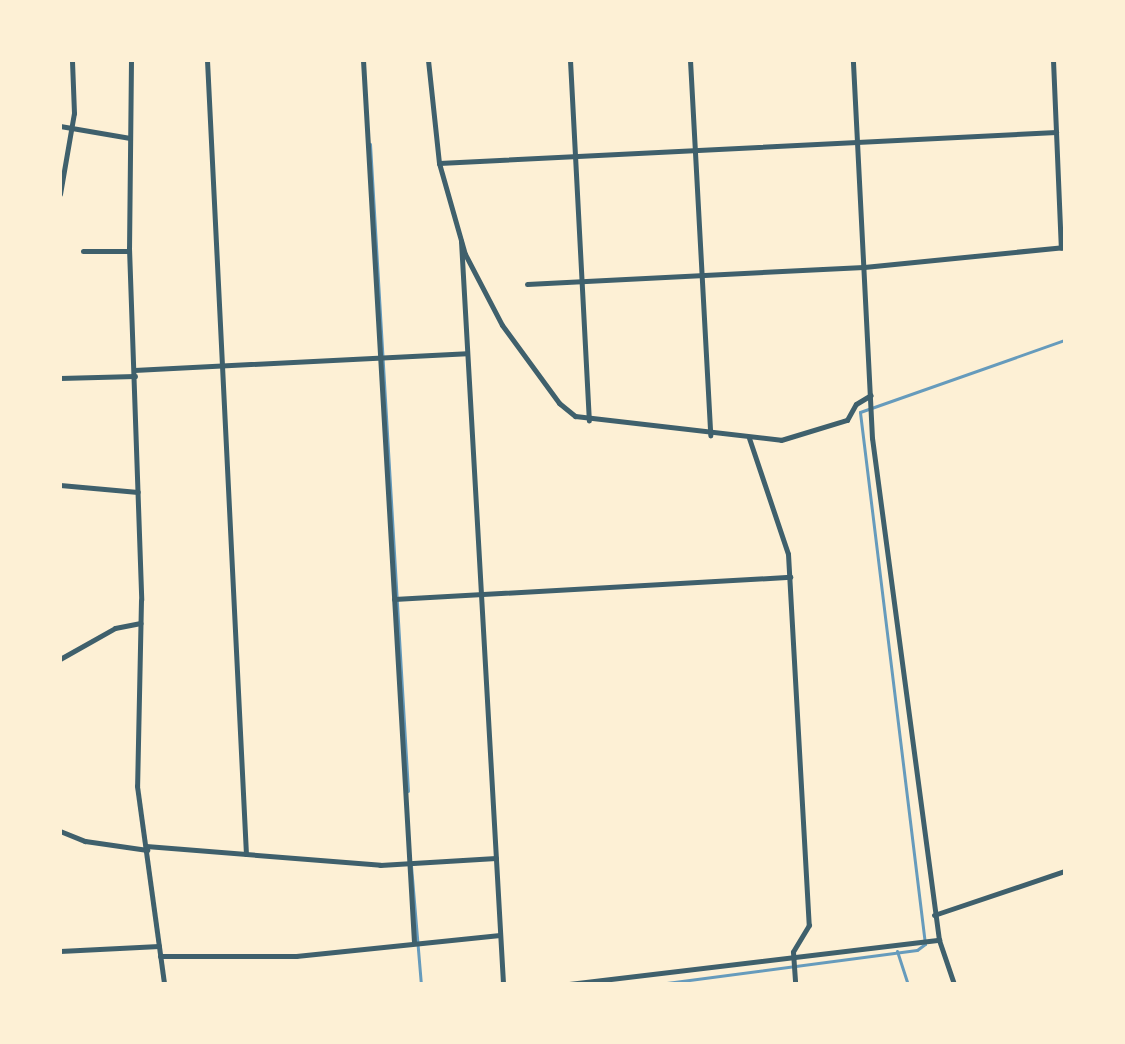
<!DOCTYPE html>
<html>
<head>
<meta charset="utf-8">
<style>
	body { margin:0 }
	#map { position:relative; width:1125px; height:1044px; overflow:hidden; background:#fdf0d5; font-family:Signika,sans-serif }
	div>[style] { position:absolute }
	.stream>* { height:3px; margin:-1.5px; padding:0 1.5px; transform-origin:1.5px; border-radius:1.5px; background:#669bbc }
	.minor>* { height:5px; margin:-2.5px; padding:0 2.5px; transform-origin:2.5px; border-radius:2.5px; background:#3f606c }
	span { translate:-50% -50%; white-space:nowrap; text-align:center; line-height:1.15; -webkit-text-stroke:6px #fdf0d5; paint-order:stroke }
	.frame { position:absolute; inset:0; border:62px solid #fdf0d5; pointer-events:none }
</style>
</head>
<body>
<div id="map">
	<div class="stream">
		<div style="left:370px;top:144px;width:648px;rotate:86.64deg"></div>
		<div style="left:411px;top:866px;width:118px;rotate:85.2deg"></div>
		<div style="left:897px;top:951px;width:35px;rotate:72deg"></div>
		<div style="left:659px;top:984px;width:260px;rotate:-7.5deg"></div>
		<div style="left:917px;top:950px;width:10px;rotate:-37deg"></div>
		<div style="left:925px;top:944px;width:536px;rotate:-96.97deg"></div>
		<div style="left:860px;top:412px;width:217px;rotate:-19.4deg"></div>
	</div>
	<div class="minor">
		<div style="left:131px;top:60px;width:188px;rotate:90.6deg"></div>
		<div style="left:129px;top:248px;width:352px;rotate:88deg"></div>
		<div style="left:141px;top:600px;width:186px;rotate:91.2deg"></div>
		<div style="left:137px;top:786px;width:200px;rotate:82.2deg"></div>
		<div style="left:207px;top:60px;width:795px;rotate:87.19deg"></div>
		<div style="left:363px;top:60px;width:884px;rotate:86.69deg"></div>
		<div style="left:428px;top:60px;width:104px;rotate:83.9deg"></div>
		<div style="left:439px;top:163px;width:95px;rotate:74.1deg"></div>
		<div style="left:465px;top:254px;width:80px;rotate:62.5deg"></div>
		<div style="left:502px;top:325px;width:97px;rotate:53.8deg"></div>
		<div style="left:559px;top:403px;width:21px;rotate:39deg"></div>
		<div style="left:575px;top:416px;width:207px;rotate:6.6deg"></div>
		<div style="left:781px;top:440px;width:69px;rotate:-16.9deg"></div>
		<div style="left:847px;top:420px;width:18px;rotate:-61deg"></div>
		<div style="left:856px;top:404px;width:17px;rotate:-31deg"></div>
		<div style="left:570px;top:60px;width:361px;rotate:87deg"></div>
		<div style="left:690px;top:60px;width:376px;rotate:86.9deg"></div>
		<div style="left:1053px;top:60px;width:188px;rotate:87.6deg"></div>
		<div style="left:60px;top:126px;width:71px;rotate:9.7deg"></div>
		<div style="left:439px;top:163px;width:618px;rotate:-2.88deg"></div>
		<div style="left:60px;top:194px;width:82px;rotate:-80.2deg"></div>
		<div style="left:74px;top:113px;width:53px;rotate:-92.2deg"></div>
		<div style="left:461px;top:241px;width:744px;rotate:86.76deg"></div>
		<div style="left:83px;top:251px;width:46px"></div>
		<div style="left:527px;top:284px;width:337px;rotate:-2.9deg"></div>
		<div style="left:864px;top:267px;width:202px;rotate:-5.7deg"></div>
		<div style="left:134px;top:370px;width:333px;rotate:-2.9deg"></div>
		<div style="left:60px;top:378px;width:75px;rotate:-1.5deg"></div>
		<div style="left:749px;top:438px;width:122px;rotate:71.4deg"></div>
		<div style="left:788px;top:554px;width:372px;rotate:86.8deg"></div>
		<div style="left:809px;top:925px;width:31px;rotate:121deg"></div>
		<div style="left:793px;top:952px;width:32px;rotate:86deg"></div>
		<div style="left:60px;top:485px;width:78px;rotate:5.1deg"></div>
		<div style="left:394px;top:599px;width:397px;rotate:-3.2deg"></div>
		<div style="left:60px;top:659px;width:63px;rotate:-29.4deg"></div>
		<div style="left:115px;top:628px;width:26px;rotate:-11deg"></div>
		<div style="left:60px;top:831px;width:27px;rotate:22deg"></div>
		<div style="left:85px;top:841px;width:63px;rotate:8.3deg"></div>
		<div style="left:146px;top:846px;width:235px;rotate:4.6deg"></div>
		<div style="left:380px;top:865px;width:116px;rotate:-3.5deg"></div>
		<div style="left:934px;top:915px;width:138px;rotate:-18.6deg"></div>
		<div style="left:939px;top:940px;width:46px;rotate:71.2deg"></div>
		<div style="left:60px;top:951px;width:99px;rotate:-2.9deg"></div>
		<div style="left:160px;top:956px;width:136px"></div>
		<div style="left:296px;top:956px;width:205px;rotate:-5.9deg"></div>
		<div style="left:569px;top:984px;width:373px;rotate:-6.8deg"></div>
		<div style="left:939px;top:940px;width:506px;rotate:-97.6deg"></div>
		<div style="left:872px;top:438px;width:378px;rotate:-92.9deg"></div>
	</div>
	<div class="frame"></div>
</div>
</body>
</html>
